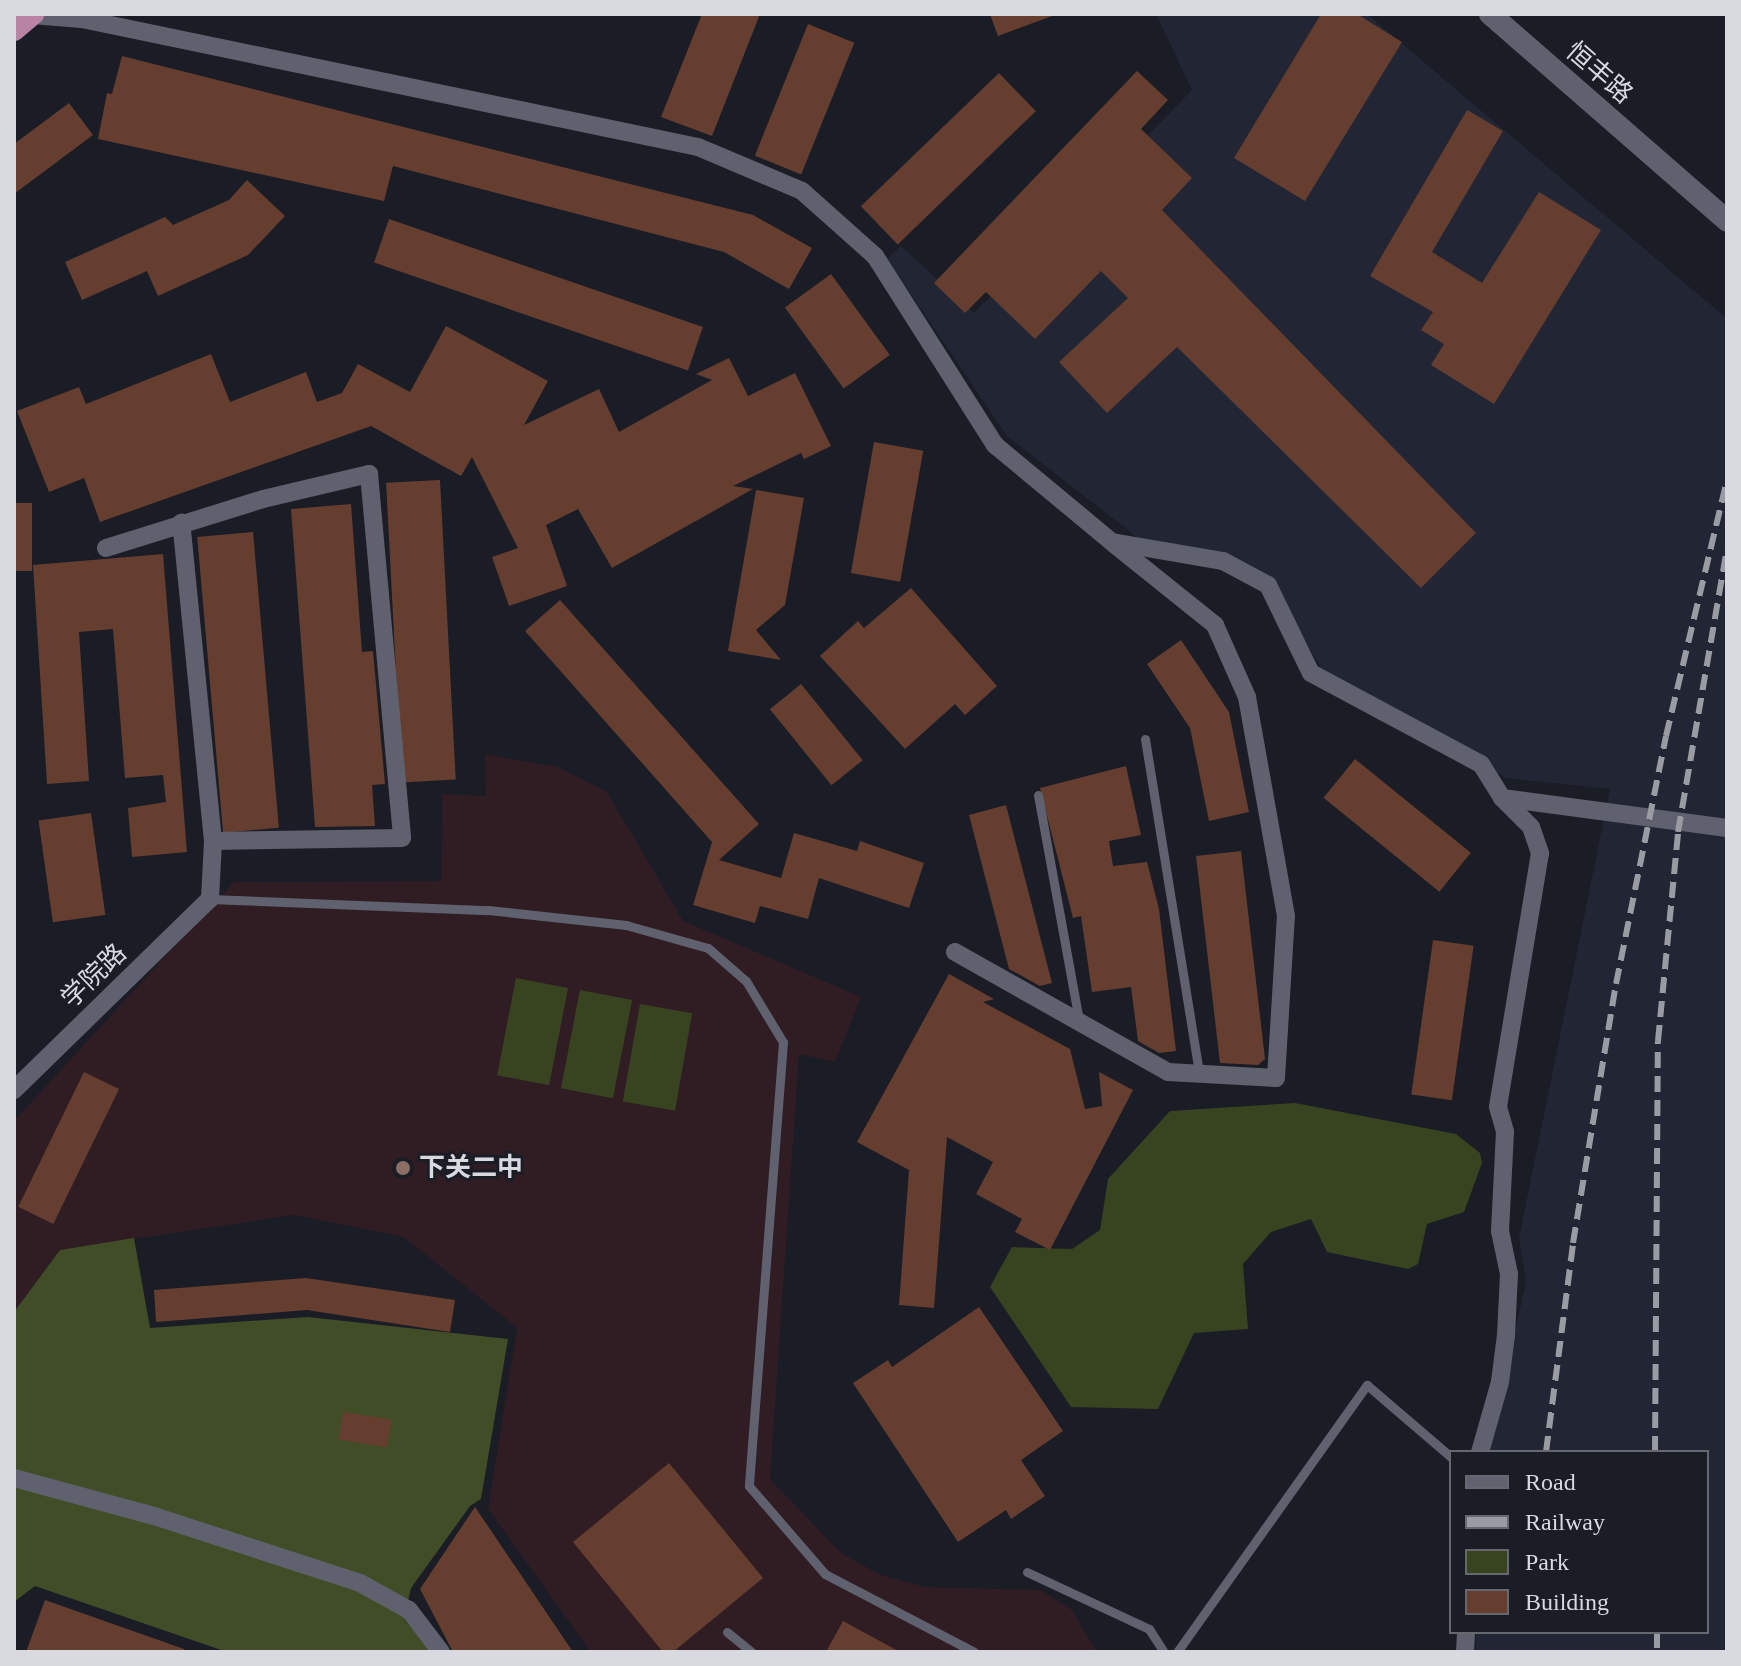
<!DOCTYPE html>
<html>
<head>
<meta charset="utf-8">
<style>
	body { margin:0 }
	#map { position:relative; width:1741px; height:1666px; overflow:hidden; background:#1a1c26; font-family:"Times New Roman","Noto Sans SC",serif }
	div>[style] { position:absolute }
	.built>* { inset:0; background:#212534 }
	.education>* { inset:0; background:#301d23 }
	.green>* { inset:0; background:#384320; transform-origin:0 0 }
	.forest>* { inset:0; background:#414d26 }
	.building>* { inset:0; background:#663e2f; transform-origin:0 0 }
	.service>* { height:9px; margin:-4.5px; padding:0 4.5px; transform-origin:4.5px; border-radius:4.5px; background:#5f626e }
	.minor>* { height:18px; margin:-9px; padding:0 9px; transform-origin:9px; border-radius:9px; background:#5f626e }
	.tertiary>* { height:22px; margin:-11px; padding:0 11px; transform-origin:11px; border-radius:11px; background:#5f626e }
	.trunk>* { height:22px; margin:-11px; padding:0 11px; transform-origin:11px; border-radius:11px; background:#b883a4 }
	.rail>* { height:6px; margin-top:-3px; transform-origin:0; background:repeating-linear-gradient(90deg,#9a9ca3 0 16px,transparent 0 24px) }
	.dots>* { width:22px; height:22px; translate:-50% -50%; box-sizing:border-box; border:4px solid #1a1c26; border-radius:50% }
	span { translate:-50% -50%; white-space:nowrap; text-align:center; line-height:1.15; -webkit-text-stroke:6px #1a1c26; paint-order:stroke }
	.street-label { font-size:26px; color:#d8dae0 }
	.poi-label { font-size:26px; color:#d8dae0; font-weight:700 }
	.left { translate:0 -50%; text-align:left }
	.frame { position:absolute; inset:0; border:16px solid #d8dae0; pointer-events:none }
	.legend { position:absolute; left:1449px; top:1450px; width:260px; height:184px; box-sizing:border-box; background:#1a1c26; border:2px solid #666870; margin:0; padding:10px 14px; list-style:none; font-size:24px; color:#d8dae0 }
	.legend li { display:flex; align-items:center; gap:16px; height:40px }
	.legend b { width:40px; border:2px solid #666870 }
</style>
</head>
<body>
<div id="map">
	<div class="built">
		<div style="clip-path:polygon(1156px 14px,1367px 14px,1725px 317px,1727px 309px,1727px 1652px,1476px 1652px,1476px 1632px,1707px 1632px,1707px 1452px,1489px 1452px,1526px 1281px,1519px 1238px,1610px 789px,1506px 778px,1321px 668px,1270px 580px,1138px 538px,1007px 436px,887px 259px,901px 246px,974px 313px,1192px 90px)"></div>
	</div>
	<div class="education">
		<div style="clip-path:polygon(485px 754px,557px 767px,607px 792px,683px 921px,861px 997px,835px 1062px,799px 1054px,770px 1479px,841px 1553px,879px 1574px,925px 1587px,1041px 1590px,1072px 1610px,1097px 1652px,591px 1652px,488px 1509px,517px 1328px,404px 1237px,295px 1215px,60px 1250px,14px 1312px,14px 1121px,234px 882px,441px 881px,442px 794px,486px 796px)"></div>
	</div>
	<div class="green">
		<div style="left:516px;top:978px;width:53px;height:99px;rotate:11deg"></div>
		<div style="left:580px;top:990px;width:53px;height:100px;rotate:11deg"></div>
		<div style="left:640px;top:1004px;width:53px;height:99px;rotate:10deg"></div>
		<div style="clip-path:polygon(1295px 1103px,1456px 1134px,1480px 1153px,1482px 1163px,1464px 1212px,1427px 1224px,1418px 1264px,1408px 1269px,1327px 1252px,1311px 1219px,1271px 1232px,1243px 1264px,1248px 1329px,1194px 1333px,1158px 1409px,1071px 1407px,990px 1287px,1012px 1247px,1072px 1249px,1100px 1230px,1108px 1179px,1170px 1111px)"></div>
	</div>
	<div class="forest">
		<div style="clip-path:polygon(134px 1238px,150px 1328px,308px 1317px,508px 1339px,481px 1499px,470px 1506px,411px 1588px,404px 1619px,431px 1652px,227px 1652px,35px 1586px,14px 1602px,14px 1312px,60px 1250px)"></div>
	</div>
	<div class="building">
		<div style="clip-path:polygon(702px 14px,760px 14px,712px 136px,661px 117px)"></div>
		<div style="clip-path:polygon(990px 14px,1052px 14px,1052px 16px,998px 36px)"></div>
		<div style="clip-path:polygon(1321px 14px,1357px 14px,1402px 42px,1305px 201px,1234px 158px)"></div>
		<div style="left:808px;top:24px;width:50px;height:142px;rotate:22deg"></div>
		<div style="clip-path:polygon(122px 56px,753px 215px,812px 248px,789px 289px,724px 252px,393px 166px,384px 201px,98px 139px,107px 93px,112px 94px)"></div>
		<div style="clip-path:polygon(1137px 71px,1168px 100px,1141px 129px,1192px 178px,1162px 210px,1476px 533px,1421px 588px,1177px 347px,1107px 413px,1059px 362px,1128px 298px,1101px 271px,1035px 339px,986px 292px,965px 313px,934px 283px)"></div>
		<div style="left:999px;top:73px;width:53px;height:192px;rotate:46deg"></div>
		<div style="clip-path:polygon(69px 103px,93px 135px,14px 194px,14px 144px)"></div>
		<div style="clip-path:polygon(1467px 110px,1503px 131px,1432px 252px,1482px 283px,1539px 192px,1601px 230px,1494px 404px,1431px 365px,1444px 344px,1421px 330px,1433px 312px,1370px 276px)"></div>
		<div style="clip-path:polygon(247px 180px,285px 216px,248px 255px,158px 296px,147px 271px,82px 300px,65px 262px,165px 217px,173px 225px,229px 200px)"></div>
		<div style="left:389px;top:219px;width:332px;height:46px;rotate:19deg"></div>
		<div style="left:831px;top:274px;width:100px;height:57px;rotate:54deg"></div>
		<div style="clip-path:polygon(446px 326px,548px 381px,524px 425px,599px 389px,619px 432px,712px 380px,696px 374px,729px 358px,748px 396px,795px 373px,831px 446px,804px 459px,801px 453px,733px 486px,753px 489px,612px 568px,578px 509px,546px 525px,567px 586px,509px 606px,492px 557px,518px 548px,472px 457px,461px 476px,371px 426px,100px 522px,84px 478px,49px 492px,17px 411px,79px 387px,86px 404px,211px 354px,230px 402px,306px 372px,317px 402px,342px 393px,358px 364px,410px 392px)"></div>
		<div style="left:874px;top:442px;width:50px;height:133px;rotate:10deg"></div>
		<div style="left:440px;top:480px;width:300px;height:54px;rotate:87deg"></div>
		<div style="clip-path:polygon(756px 490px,804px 498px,785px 605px,756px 630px,781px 660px,728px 651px)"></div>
		<div style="left:14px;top:503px;width:18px;height:68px"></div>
		<div style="clip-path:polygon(351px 504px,362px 652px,373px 651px,385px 784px,372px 785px,375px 826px,315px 827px,291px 509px)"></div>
		<div style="left:253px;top:532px;width:297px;height:56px;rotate:85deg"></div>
		<div style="clip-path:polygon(163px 554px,187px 852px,132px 857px,128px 808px,166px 802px,163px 775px,125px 778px,113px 629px,79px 632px,89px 781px,47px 784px,33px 565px)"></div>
		<div style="clip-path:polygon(911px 588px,997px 686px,965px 715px,955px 704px,905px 749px,820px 656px,858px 621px,864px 628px)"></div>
		<div style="clip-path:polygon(560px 600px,759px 824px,719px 860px,781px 878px,794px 833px,857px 851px,860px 841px,924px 863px,909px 908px,819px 878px,808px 919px,760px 906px,755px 923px,693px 905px,712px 842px,525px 631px)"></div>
		<div style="clip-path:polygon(1181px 640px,1229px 712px,1249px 812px,1209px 821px,1190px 728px,1147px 664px)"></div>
		<div style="left:801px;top:684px;width:98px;height:40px;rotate:51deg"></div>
		<div style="left:1355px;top:759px;width:149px;height:50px;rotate:39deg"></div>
		<div style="clip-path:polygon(1126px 766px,1141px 835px,1109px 841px,1113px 866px,1147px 862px,1159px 909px,1176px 1051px,1159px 1053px,1138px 1041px,1131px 987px,1092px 992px,1081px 916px,1073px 918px,1040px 788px)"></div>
		<div style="clip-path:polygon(1006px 805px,1052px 983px,1040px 986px,1009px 969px,969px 815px)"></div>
		<div style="left:91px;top:813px;width:103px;height:53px;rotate:82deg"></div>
		<div style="clip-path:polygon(1241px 851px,1265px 1059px,1258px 1065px,1220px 1063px,1196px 856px)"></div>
		<div style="left:1433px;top:940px;width:41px;height:156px;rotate:8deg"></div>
		<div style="clip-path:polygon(949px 974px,994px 999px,983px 1002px,1070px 1049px,1085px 1109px,1102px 1106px,1099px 1072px,1133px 1090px,1050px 1250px,1015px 1232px,1022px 1219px,976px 1194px,993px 1162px,947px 1137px,934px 1308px,899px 1305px,909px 1170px,857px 1142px)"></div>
		<div style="left:84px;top:1072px;width:39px;height:150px;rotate:26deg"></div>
		<div style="clip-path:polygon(306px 1278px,455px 1300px,450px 1332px,307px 1310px,156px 1322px,154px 1290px)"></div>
		<div style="clip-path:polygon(979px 1307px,1063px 1431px,1021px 1460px,1045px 1496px,1011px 1519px,1006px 1510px,958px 1542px,853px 1383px,888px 1360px,892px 1367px)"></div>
		<div style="left:343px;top:1412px;width:49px;height:28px;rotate:9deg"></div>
		<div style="clip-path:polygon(669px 1463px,763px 1578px,673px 1652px,663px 1652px,573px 1542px)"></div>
		<div style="clip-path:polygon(475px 1507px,573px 1652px,453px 1652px,420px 1589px)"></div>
		<div style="clip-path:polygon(45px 1600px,184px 1649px,184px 1652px,26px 1652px)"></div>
		<div style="clip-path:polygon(843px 1621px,900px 1652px,826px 1652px)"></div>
	</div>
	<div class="service">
		<div style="left:1145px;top:739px;width:338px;rotate:80.8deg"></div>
		<div style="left:1038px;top:795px;width:230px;rotate:79.7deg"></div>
		<div style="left:210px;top:899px;width:278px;rotate:2.3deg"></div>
		<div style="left:488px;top:910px;width:139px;rotate:6.2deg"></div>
		<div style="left:626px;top:925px;width:85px;rotate:15.7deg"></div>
		<div style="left:708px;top:948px;width:50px;rotate:41deg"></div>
		<div style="left:746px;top:981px;width:71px;rotate:58.8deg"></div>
		<div style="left:783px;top:1042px;width:445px;rotate:94.4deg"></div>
		<div style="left:749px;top:1486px;width:116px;rotate:49.2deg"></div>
		<div style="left:825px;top:1574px;width:168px;rotate:27.6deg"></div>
		<div style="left:1027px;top:1572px;width:135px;rotate:25deg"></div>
		<div style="left:1149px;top:1629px;width:27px;rotate:57deg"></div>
		<div style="left:727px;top:1632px;width:32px;rotate:39deg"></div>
		<div style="left:1177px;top:1652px;width:328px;rotate:-54.6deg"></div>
		<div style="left:1367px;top:1385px;width:111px;rotate:40.6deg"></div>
	</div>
	<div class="minor">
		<div style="left:32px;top:15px;width:50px;rotate:4.6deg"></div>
		<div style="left:82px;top:19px;width:629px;rotate:11.74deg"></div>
		<div style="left:698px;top:147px;width:113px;rotate:22.9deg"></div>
		<div style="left:802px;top:191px;width:98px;rotate:41.7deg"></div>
		<div style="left:875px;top:256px;width:224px;rotate:57.6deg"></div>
		<div style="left:995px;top:445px;width:152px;rotate:39.7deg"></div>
		<div style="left:1112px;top:542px;width:113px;rotate:9.7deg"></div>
		<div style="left:1223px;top:561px;width:51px;rotate:28.1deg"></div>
		<div style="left:1268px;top:585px;width:98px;rotate:64deg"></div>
		<div style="left:1311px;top:673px;width:193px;rotate:28.2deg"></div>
		<div style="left:1481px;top:764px;width:40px;rotate:58deg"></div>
		<div style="left:1502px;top:798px;width:41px;rotate:45deg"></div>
		<div style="left:1531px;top:827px;width:28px;rotate:71deg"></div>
		<div style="left:1540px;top:853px;width:257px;rotate:99.4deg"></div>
		<div style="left:1498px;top:1107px;width:26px;rotate:74deg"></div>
		<div style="left:1505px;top:1132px;width:99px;rotate:92.9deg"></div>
		<div style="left:1500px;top:1231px;width:44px;rotate:78.2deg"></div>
		<div style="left:1509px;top:1274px;width:61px;rotate:92.8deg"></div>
		<div style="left:1506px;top:1335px;width:47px;rotate:97.3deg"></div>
		<div style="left:1500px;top:1382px;width:73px;rotate:105.9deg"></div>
		<div style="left:106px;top:548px;width:164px;rotate:-17.3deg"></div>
		<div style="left:263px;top:499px;width:109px;rotate:-13.3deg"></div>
		<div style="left:369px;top:474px;width:365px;rotate:84.8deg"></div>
		<div style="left:402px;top:838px;width:189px;rotate:179.1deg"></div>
		<div style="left:1502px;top:798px;width:227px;rotate:7.6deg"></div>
		<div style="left:955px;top:952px;width:244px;rotate:29.4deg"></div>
		<div style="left:1168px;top:1072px;width:108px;rotate:3.2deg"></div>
		<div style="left:1276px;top:1078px;width:162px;rotate:-86.5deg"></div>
		<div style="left:1286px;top:916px;width:222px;rotate:-100.1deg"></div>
		<div style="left:1247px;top:697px;width:79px;rotate:-114deg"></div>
		<div style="left:1215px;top:625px;width:129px;rotate:-141.3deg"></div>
		<div style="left:14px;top:1090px;width:274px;rotate:-44.3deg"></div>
		<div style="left:210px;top:899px;width:58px;rotate:-87deg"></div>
		<div style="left:213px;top:841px;width:320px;rotate:-95.7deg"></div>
		<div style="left:14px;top:1478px;width:145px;rotate:15.2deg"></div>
		<div style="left:154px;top:1516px;width:217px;rotate:18deg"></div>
		<div style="left:360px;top:1583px;width:56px;rotate:28.9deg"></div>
		<div style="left:409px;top:1610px;width:53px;rotate:52.7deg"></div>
		<div style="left:1465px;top:1652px;width:20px;rotate:-87deg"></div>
	</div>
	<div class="tertiary">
		<div style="left:1490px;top:14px;width:315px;rotate:41.1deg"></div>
	</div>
	<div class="trunk">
		<div style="left:14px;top:30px;width:25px;rotate:-40deg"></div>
	</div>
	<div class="rail">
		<div style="left:1546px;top:1452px;width:211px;rotate:-82.6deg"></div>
		<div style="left:1573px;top:1243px;width:263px;rotate:-80.6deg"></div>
		<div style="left:1616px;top:984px;width:253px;rotate:-78.6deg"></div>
		<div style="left:1666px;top:736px;width:263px;rotate:-76.6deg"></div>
		<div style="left:1655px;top:1452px;width:411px;rotate:-89.6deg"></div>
		<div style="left:1658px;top:1041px;width:210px;rotate:-84.5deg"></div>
		<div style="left:1678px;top:832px;width:288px;rotate:-80.2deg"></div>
		<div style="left:1657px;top:1632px;width:18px;rotate:90deg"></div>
	</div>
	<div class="dots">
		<div style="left:403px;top:1168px;background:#8d6e63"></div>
	</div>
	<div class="street-label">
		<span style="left:1599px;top:73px;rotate:41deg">恒丰路</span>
		<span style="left:94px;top:976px;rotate:-44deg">学院路</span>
	</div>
	<div class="poi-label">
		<span class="left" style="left:419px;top:1168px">下关二中</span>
	</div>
	<div class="frame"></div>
	<ul class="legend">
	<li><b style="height:10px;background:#5f626e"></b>Road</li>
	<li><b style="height:10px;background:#9a9ca3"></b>Railway</li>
	<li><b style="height:22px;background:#384320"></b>Park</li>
	<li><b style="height:22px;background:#663e2f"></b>Building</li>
	</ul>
</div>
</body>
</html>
